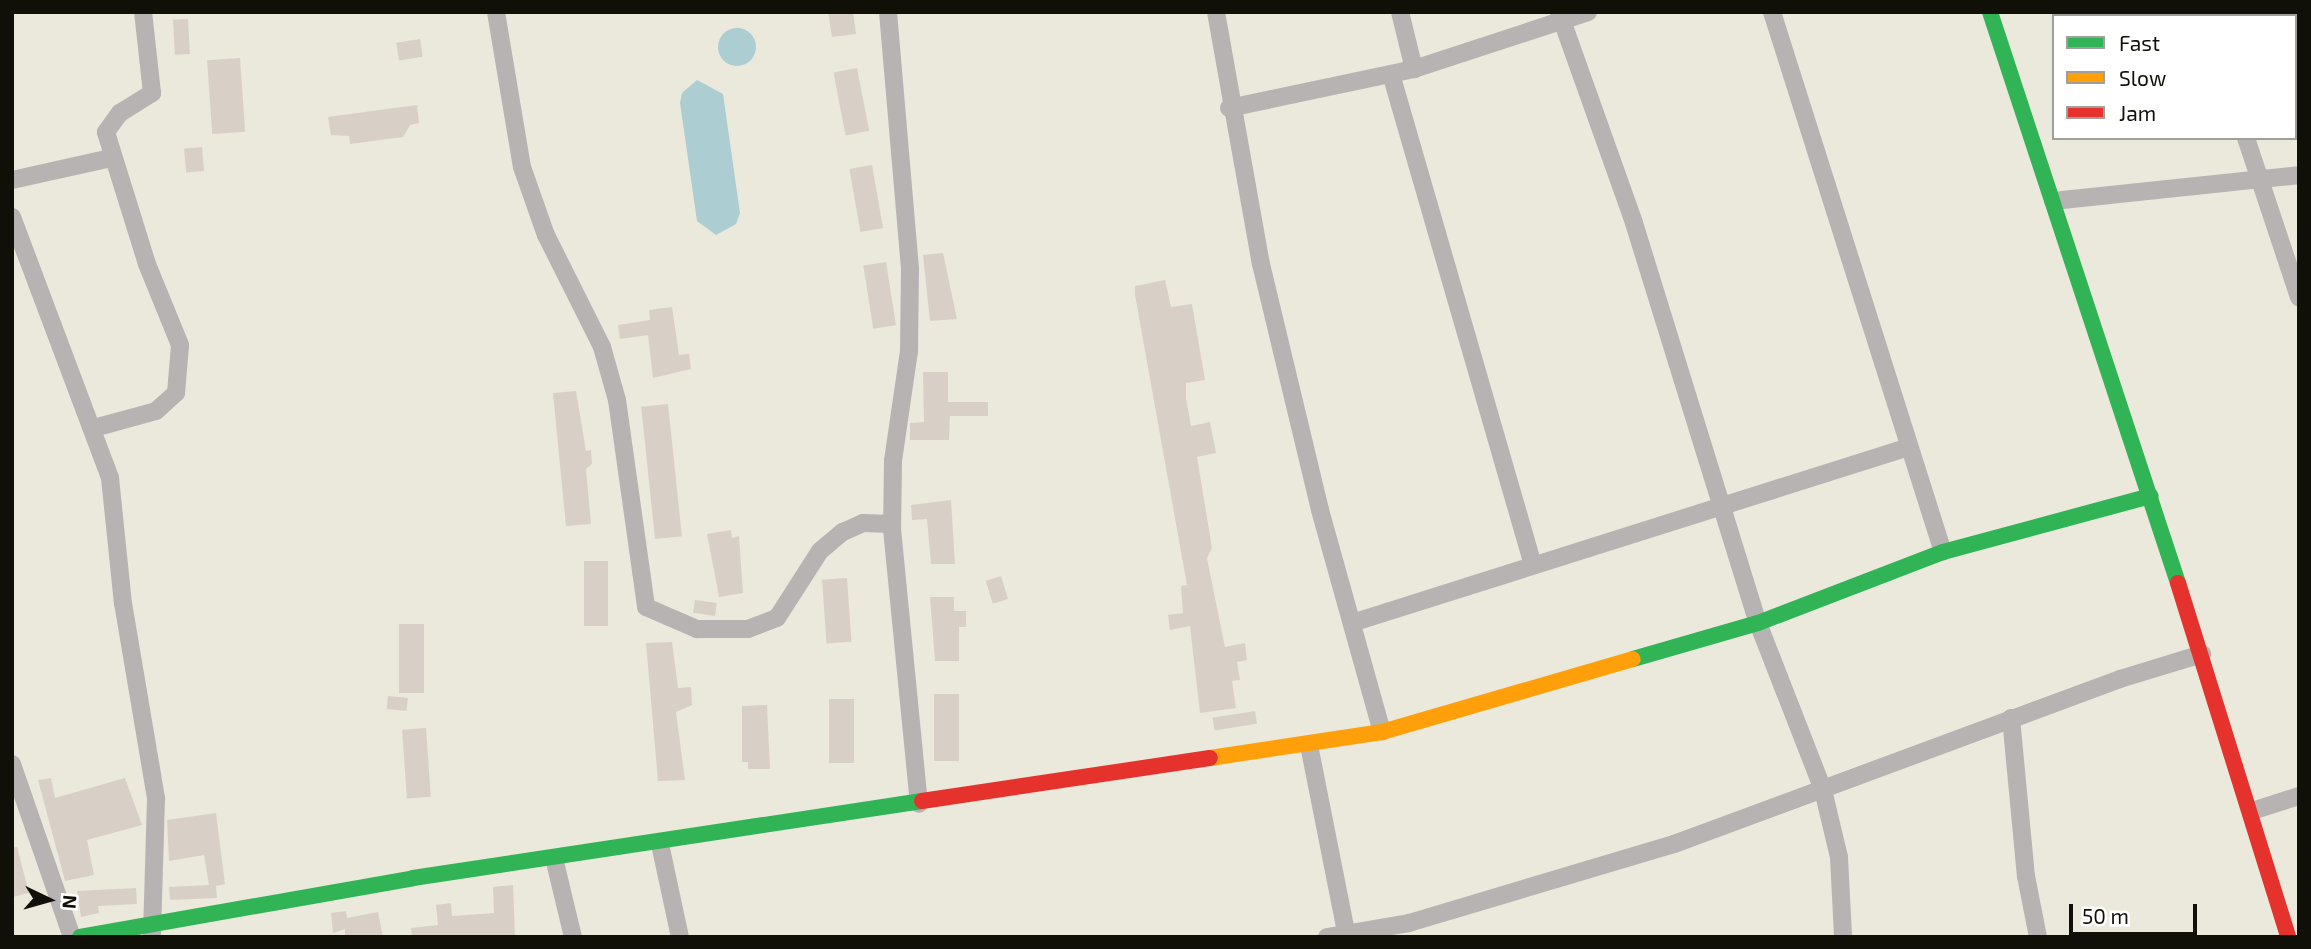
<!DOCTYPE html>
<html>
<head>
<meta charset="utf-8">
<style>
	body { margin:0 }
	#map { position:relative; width:2311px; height:949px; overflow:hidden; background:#ebe8dc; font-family:"Exo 2",sans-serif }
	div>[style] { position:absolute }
	.water>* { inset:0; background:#accdd2 }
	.round { border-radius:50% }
	.building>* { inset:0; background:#d8d0c6; transform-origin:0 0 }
	.street>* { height:18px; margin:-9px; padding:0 9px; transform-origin:9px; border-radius:9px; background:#b7b3b3 }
	.fast>* { height:16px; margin:-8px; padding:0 8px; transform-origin:8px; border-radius:8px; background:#30b455 }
	.slow>* { height:16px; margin:-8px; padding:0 8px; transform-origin:8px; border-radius:8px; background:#ff9f0a }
	.jam>* { height:16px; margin:-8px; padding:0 8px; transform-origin:8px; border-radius:8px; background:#e5322d }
	span { translate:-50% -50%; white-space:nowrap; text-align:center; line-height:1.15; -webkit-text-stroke:7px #fff; paint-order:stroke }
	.frame { position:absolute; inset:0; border:14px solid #111008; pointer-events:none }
	.legend { position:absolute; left:2052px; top:14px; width:245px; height:126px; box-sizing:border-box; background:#fff; border:2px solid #a09f9c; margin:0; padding:9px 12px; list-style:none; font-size:21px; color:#111008 }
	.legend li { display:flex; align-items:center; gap:14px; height:35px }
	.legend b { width:35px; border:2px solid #a09f9c }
	.north { position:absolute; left:14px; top:865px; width:70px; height:70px; -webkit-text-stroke:5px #fff; paint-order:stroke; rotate:95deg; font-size:19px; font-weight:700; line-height:28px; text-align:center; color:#111008 }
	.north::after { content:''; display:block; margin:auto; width:24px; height:32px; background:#111008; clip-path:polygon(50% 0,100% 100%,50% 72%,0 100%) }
	.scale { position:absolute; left:2069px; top:904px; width:128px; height:32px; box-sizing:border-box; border:4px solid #111008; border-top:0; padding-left:9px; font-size:21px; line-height:24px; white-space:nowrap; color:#111008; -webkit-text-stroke:5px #fff; paint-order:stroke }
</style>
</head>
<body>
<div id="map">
	<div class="water">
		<div class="round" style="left:718px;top:28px;width:38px;height:38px"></div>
		<div style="clip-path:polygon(697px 80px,723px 94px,740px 213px,736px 224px,716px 235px,697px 221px,680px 103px,682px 93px)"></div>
	</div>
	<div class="building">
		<div style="clip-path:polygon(828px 12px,853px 12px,856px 34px,832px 37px)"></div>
		<div style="left:188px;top:19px;width:35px;height:15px;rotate:87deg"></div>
		<div style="left:420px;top:39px;width:18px;height:24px;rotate:81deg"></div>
		<div style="left:240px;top:58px;width:74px;height:33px;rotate:86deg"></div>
		<div style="left:857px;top:68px;width:64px;height:24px;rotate:79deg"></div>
		<div style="clip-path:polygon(417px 105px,419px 123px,410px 125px,403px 137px,350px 144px,349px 136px,331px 135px,328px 117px)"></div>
		<div style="left:202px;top:147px;width:24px;height:18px;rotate:85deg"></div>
		<div style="left:872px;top:165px;width:64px;height:23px;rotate:80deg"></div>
		<div style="clip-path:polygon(943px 253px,957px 319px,930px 321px,923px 255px)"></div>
		<div style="left:886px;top:262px;width:64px;height:23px;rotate:81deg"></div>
		<div style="clip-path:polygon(1165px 280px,1171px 307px,1192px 304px,1205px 380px,1186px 383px,1186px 398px,1191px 426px,1210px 422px,1216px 453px,1197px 457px,1212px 548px,1207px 558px,1225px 647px,1245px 643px,1247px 660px,1237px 662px,1240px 680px,1232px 681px,1236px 708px,1200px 713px,1190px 626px,1170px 630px,1168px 615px,1183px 613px,1181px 586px,1187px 585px,1135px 295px,1135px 286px)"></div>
		<div style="clip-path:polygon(672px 307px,679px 355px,689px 354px,691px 369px,653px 378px,648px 335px,620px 339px,618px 325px,650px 320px,649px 310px)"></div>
		<div style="clip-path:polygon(923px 372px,948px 372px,948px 402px,988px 402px,988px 416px,950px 416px,949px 440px,910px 440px,910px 423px,924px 422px)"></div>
		<div style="clip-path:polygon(576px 391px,586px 451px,591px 450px,592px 464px,586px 469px,591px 524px,566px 526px,553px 393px)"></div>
		<div style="left:668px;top:404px;width:133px;height:27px;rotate:84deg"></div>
		<div style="clip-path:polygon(951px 500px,955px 564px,931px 564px,927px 519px,912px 520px,911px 505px)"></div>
		<div style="clip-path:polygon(731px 530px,732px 538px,739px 536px,743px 593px,719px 597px,707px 534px)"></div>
		<div style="left:584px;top:561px;width:24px;height:65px"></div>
		<div style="left:1001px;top:576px;width:24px;height:16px;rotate:73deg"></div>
		<div style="left:847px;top:578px;width:64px;height:25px;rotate:86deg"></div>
		<div style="clip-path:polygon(930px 597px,954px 597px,954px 611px,966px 611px,966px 627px,959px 627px,959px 661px,935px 661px)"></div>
		<div style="left:695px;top:600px;width:22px;height:13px;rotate:8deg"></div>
		<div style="left:399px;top:624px;width:25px;height:69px"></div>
		<div style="clip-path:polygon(672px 642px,678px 688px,691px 687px,692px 705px,676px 712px,685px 780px,658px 781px,646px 643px)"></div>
		<div style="left:934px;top:694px;width:25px;height:67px"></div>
		<div style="left:388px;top:696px;width:20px;height:13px;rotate:6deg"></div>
		<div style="left:829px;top:699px;width:25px;height:64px"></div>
		<div style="clip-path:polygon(767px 705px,770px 769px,748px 769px,748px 762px,742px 762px,742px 706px)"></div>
		<div style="left:1255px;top:711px;width:13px;height:43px;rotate:81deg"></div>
		<div style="left:426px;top:728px;width:69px;height:24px;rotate:86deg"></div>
		<div style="clip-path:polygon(51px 778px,55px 798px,125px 778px,142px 825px,87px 840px,94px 875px,65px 881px,38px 780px)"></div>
		<div style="clip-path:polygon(216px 813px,225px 884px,216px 886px,217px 898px,170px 900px,169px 887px,209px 885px,204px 855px,169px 861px,167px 820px)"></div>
		<div style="clip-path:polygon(17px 847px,29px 893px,12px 897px,12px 848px)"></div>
		<div style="clip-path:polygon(513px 885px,515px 937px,412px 937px,411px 928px,438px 925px,436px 905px,451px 903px,452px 916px,494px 913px,493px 887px)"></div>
		<div style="clip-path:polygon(136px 888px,137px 904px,98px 906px,99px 913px,81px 917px,77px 891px)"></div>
		<div style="clip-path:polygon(346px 911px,347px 918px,378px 912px,383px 937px,345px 937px,345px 929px,333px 933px,331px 913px)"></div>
	</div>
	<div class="street">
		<div style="left:496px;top:12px;width:157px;rotate:80.5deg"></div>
		<div style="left:522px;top:167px;width:72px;rotate:70.6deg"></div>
		<div style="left:546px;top:235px;width:125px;rotate:63.4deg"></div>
		<div style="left:602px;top:347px;width:55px;rotate:74.2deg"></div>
		<div style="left:617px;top:400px;width:209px;rotate:82deg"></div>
		<div style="left:646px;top:607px;width:56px;rotate:23.3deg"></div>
		<div style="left:697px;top:629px;width:51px"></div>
		<div style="left:748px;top:629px;width:31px;rotate:-21deg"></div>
		<div style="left:777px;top:618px;width:80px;rotate:-57.3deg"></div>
		<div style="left:820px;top:551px;width:30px;rotate:-40deg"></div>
		<div style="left:843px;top:532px;width:22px;rotate:-24deg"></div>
		<div style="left:863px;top:523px;width:29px;rotate:2deg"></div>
		<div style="left:888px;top:12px;width:259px;rotate:85.1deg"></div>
		<div style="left:910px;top:270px;width:81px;rotate:90.7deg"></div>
		<div style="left:909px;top:351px;width:111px;rotate:98.3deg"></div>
		<div style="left:893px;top:461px;width:68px;rotate:90.8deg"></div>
		<div style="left:892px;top:529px;width:276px;rotate:84.4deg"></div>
		<div style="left:1216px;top:12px;width:256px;rotate:79.9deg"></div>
		<div style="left:1261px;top:264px;width:253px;rotate:76.5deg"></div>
		<div style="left:1320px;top:510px;width:230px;rotate:74.4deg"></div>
		<div style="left:1400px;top:12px;width:59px;rotate:76.2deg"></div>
		<div style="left:1559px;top:12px;width:224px;rotate:70.4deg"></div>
		<div style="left:1634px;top:223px;width:419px;rotate:72.8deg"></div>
		<div style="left:1758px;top:623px;width:179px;rotate:68.7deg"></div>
		<div style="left:1823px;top:790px;width:69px;rotate:76.6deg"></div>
		<div style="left:1839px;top:857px;width:80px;rotate:87.1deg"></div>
		<div style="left:1772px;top:12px;width:566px;rotate:72.43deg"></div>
		<div style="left:2215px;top:12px;width:4px;rotate:76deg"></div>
		<div style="left:1391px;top:74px;width:511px;rotate:73.87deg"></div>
		<div style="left:1229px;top:108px;width:189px;rotate:-11.9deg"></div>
		<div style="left:1414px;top:69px;width:183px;rotate:-18.1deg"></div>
		<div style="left:2246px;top:138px;width:168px;rotate:71.6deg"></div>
		<div style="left:12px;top:180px;width:101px;rotate:-12.5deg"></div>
		<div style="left:2053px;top:201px;width:247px;rotate:-6deg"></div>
		<div style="left:12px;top:217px;width:279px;rotate:69.4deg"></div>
		<div style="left:110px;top:478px;width:126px;rotate:84.1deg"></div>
		<div style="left:123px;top:603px;width:199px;rotate:80.4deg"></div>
		<div style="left:156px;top:799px;width:138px;rotate:91.7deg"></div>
		<div style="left:94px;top:428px;width:64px;rotate:-15.3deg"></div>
		<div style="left:156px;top:411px;width:27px;rotate:-42deg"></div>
		<div style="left:176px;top:393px;width:48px;rotate:-85.2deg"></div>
		<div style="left:180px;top:345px;width:87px;rotate:-112.2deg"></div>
		<div style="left:147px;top:264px;width:138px;rotate:-107.3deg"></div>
		<div style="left:106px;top:132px;width:24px;rotate:-54deg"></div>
		<div style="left:120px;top:113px;width:38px;rotate:-32deg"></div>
		<div style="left:152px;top:93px;width:81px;rotate:-96.3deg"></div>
		<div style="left:1355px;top:622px;width:581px;rotate:-17.53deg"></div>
		<div style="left:2011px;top:718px;width:159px;rotate:84.6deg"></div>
		<div style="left:2026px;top:876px;width:62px;rotate:78.9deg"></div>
		<div style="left:1309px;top:745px;width:196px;rotate:78.8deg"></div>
		<div style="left:12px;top:764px;width:183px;rotate:70.9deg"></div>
		<div style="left:2252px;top:811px;width:49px;rotate:-17.7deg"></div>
		<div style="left:660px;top:844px;width:95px;rotate:77.9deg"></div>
		<div style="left:554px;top:858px;width:81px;rotate:76.5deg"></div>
		<div style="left:1327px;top:937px;width:83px;rotate:-9.7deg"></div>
		<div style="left:1409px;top:923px;width:277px;rotate:-16.6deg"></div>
		<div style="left:1674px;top:844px;width:476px;rotate:-20.3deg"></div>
		<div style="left:2120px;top:679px;width:86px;rotate:-17deg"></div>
	</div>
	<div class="fast">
		<div style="left:1990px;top:12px;width:601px;rotate:71.78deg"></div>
		<div style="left:1633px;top:659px;width:130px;rotate:-16.1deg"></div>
		<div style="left:1758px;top:623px;width:198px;rotate:-21deg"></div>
		<div style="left:1943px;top:552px;width:215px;rotate:-15.1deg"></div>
		<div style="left:80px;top:937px;width:338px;rotate:-10deg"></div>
		<div style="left:413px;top:878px;width:515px;rotate:-8.6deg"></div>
	</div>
	<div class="slow">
		<div style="left:1210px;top:758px;width:174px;rotate:-8.6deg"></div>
		<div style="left:1382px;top:732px;width:261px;rotate:-16.2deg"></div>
	</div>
	<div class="jam">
		<div style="left:2178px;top:583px;width:371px;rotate:72.7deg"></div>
		<div style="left:922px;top:801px;width:291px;rotate:-8.5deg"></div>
	</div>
	<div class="frame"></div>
	<ul class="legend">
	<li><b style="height:9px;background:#30b455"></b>Fast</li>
	<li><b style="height:9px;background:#ff9f0a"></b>Slow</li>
	<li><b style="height:9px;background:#e5322d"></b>Jam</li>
	</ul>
	<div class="north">N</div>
	<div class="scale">50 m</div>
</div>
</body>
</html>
